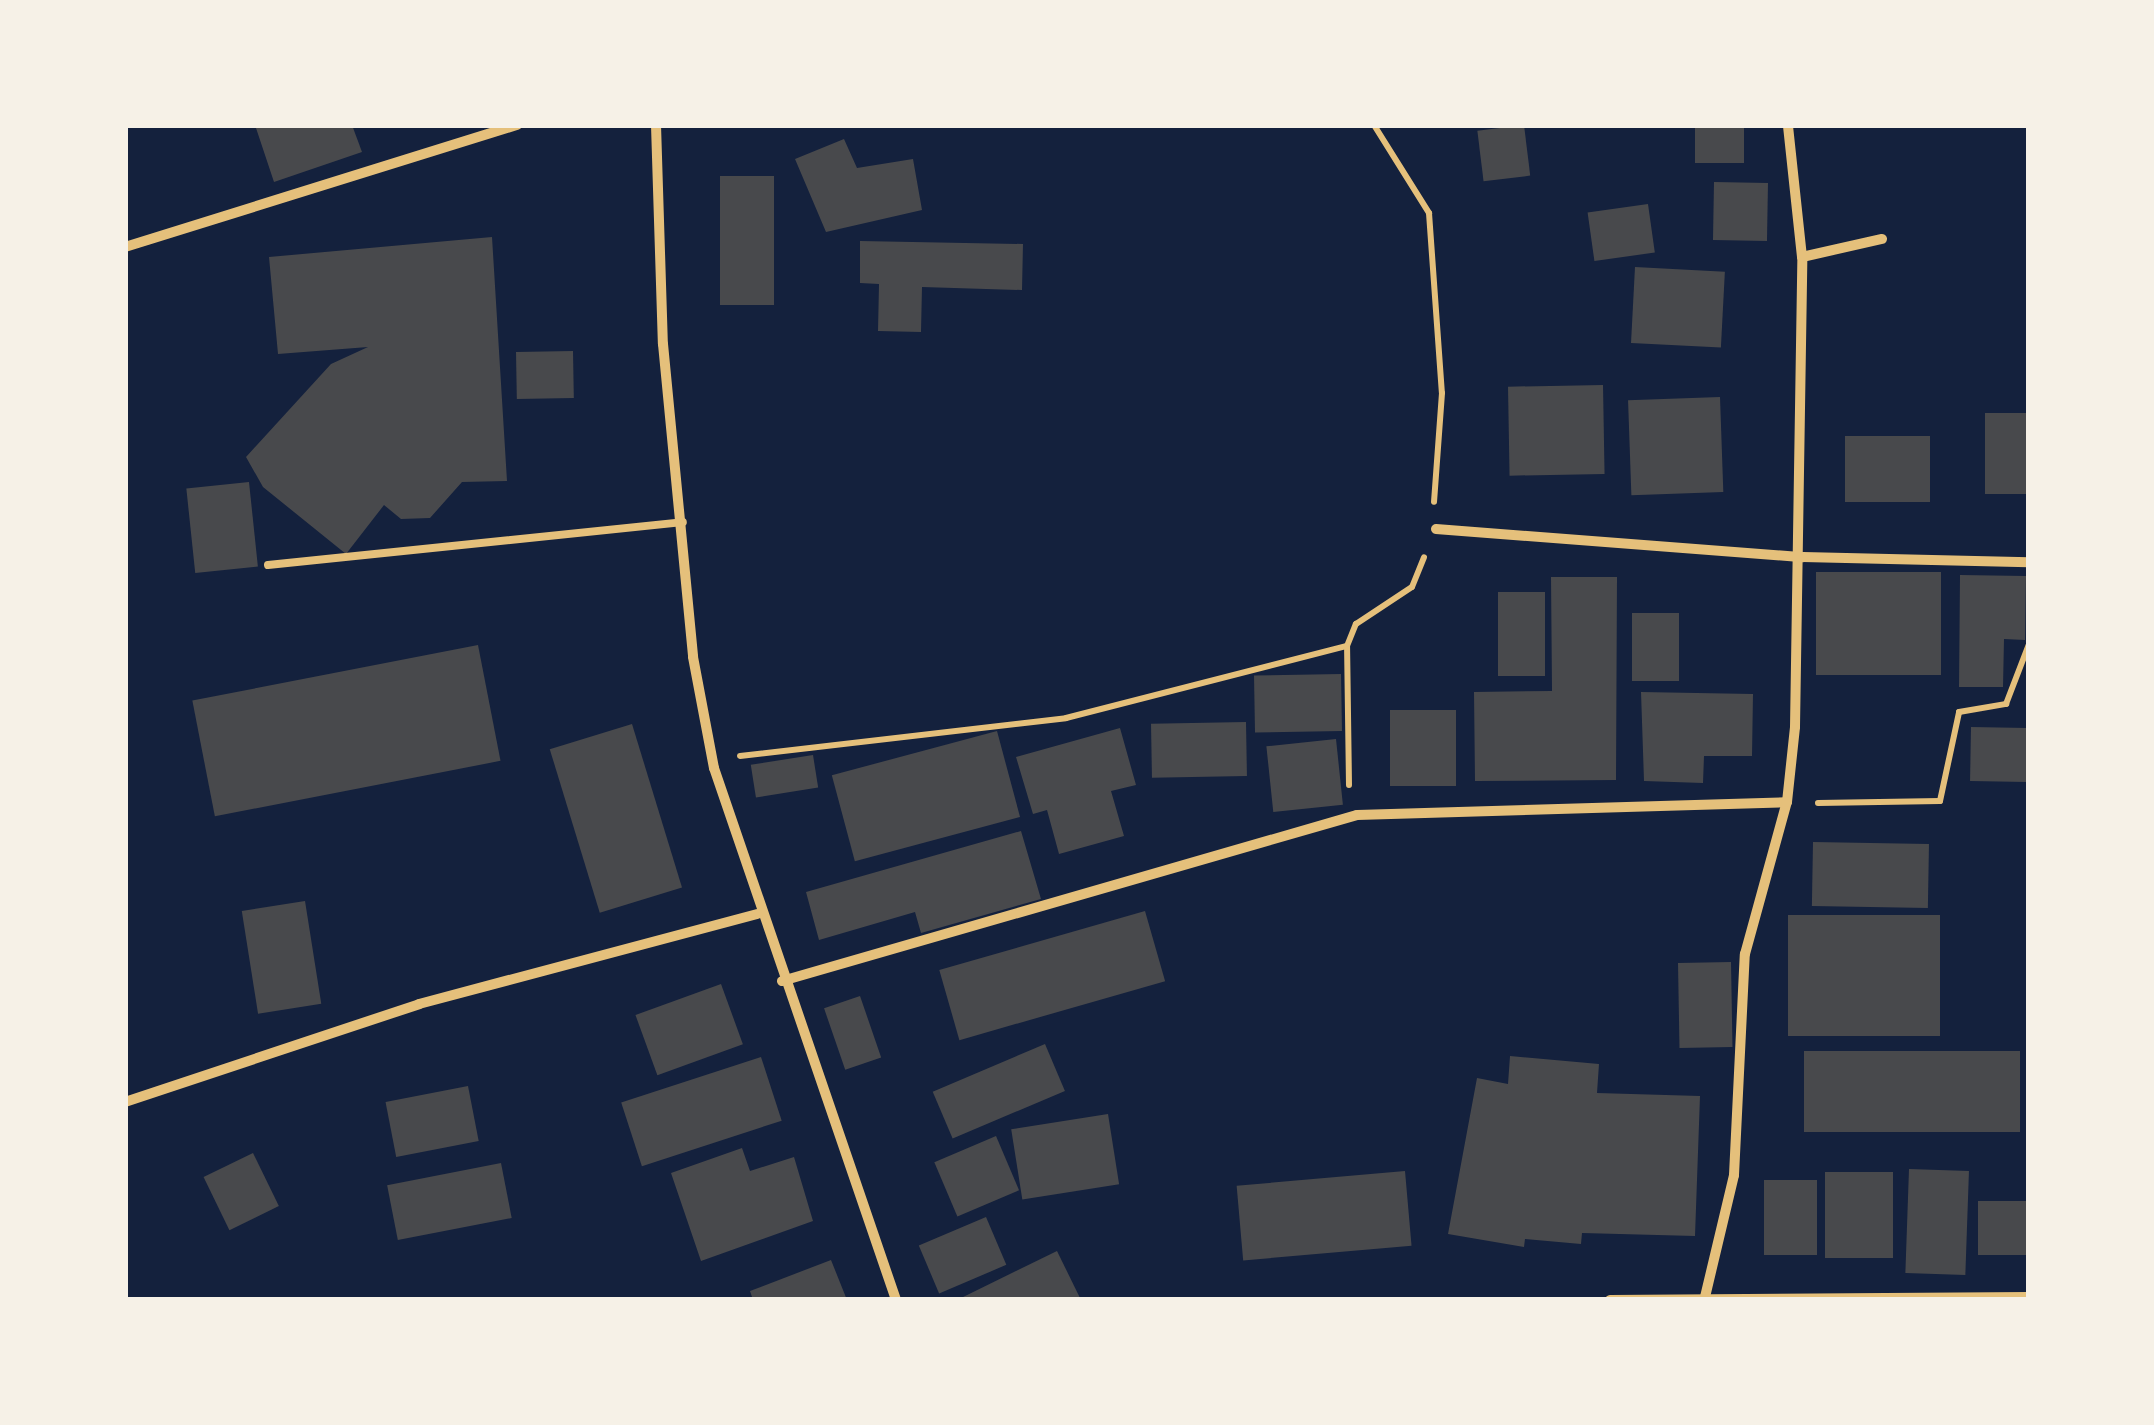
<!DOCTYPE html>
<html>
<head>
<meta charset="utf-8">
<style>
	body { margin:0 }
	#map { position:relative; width:2154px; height:1425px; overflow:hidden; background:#14213d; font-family:"Titillium Web",sans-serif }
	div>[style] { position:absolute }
	.building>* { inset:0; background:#48494c; transform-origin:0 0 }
	.path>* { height:6px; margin:-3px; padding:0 3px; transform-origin:3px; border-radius:3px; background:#e5c07b }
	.service>* { height:8px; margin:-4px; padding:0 4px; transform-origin:4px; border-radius:4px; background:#e5c07b }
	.minor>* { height:10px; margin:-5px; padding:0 5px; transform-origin:5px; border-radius:5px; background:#e5c07b }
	span { translate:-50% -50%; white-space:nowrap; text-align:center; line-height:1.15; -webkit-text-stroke:10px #f6f1e7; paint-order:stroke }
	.frame { position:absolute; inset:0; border:128px solid #f6f1e7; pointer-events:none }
</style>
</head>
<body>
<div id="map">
	<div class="building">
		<div style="clip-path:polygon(255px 125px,352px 125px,362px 152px,274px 182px)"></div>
		<div style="left:1524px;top:125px;width:51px;height:47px;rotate:83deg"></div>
		<div style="left:1695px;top:125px;width:49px;height:38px"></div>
		<div style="clip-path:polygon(844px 139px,857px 168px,913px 159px,922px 210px,826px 232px,795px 159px)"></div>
		<div style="left:720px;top:176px;width:54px;height:129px"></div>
		<div style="left:1714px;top:182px;width:54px;height:58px;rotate:1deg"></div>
		<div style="left:1648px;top:204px;width:49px;height:61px;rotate:82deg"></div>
		<div style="clip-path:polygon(492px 237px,507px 481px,462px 482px,430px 518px,401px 519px,384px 505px,346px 554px,263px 487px,246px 457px,331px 364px,368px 347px,278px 354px,269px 257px)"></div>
		<div style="clip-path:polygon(860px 241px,1023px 244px,1022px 290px,922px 287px,921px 332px,878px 331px,879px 284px,860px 283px)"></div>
		<div style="left:1635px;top:267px;width:90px;height:76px;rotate:3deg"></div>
		<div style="left:573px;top:351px;width:47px;height:57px;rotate:89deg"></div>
		<div style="left:1603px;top:385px;width:89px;height:95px;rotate:89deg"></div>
		<div style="left:1720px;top:397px;width:95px;height:92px;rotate:88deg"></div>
		<div style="left:1985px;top:413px;width:44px;height:81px"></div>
		<div style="left:1845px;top:436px;width:85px;height:66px"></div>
		<div style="left:249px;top:482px;width:85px;height:63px;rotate:84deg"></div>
		<div style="left:1816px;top:572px;width:125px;height:103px"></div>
		<div style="clip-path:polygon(1960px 575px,2026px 576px,2025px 640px,2004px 639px,2003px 687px,1959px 687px)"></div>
		<div style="clip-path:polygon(1551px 577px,1617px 577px,1616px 780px,1475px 781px,1474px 692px,1552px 691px)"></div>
		<div style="left:1498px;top:592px;width:47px;height:84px"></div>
		<div style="left:1632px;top:613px;width:47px;height:68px"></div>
		<div style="left:478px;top:645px;width:118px;height:291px;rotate:79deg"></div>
		<div style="left:1341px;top:674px;width:57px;height:87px;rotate:89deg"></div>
		<div style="clip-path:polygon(1641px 692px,1753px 694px,1752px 756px,1704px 756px,1703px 783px,1644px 781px)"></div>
		<div style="left:1456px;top:710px;width:76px;height:66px;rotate:90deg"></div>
		<div style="left:1246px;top:722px;width:54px;height:95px;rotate:89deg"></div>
		<div style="left:632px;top:724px;width:171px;height:86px;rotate:73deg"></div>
		<div style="left:1971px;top:727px;width:57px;height:54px;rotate:1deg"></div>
		<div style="clip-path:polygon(1120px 728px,1136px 785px,1111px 791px,1124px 836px,1059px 854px,1047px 810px,1033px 814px,1016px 757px)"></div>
		<div style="left:997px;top:731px;width:89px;height:171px;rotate:75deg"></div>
		<div style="left:1336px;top:739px;width:66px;height:70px;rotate:84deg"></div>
		<div style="left:813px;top:755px;width:33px;height:63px;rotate:81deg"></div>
		<div style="clip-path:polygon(1021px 831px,1041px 899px,921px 933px,915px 912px,819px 940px,806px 892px)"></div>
		<div style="left:1813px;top:842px;width:116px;height:64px;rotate:1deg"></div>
		<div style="left:305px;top:901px;width:104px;height:64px;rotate:81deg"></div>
		<div style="left:1145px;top:911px;width:73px;height:214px;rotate:74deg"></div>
		<div style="left:1788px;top:915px;width:152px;height:121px"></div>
		<div style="left:1731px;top:962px;width:85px;height:53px;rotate:89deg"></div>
		<div style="left:721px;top:984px;width:64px;height:91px;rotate:70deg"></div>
		<div style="left:860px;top:996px;width:65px;height:38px;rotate:71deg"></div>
		<div style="left:1045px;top:1044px;width:51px;height:122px;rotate:67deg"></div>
		<div style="left:1804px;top:1051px;width:216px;height:81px"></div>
		<div style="clip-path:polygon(1510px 1056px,1599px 1064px,1597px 1093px,1700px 1096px,1695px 1236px,1582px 1233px,1581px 1244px,1525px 1239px,1524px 1247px,1448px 1234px,1477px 1078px,1508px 1084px)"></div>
		<div style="left:761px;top:1057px;width:67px;height:147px;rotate:72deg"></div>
		<div style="left:468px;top:1086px;width:56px;height:84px;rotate:79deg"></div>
		<div style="left:1108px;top:1114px;width:71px;height:98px;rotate:81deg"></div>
		<div style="left:996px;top:1136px;width:59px;height:67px;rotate:67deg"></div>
		<div style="clip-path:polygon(742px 1148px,750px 1171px,794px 1157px,813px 1221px,701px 1261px,671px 1173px)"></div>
		<div style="left:253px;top:1153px;width:59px;height:55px;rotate:64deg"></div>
		<div style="left:501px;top:1163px;width:56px;height:116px;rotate:79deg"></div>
		<div style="left:1909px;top:1169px;width:60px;height:104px;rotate:2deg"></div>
		<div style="left:1405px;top:1171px;width:75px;height:169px;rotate:85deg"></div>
		<div style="left:1825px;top:1172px;width:68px;height:86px"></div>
		<div style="left:1764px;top:1180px;width:53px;height:75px"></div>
		<div style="left:1978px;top:1201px;width:51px;height:54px"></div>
		<div style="left:986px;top:1217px;width:52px;height:73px;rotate:67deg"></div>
		<div style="clip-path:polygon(1057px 1251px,1081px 1300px,957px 1300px)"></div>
		<div style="clip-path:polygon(831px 1260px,847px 1300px,753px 1300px,750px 1291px)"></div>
	</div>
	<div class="path">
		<div style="left:1374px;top:125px;width:104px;rotate:58deg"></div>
		<div style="left:1429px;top:213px;width:180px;rotate:85.9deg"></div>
		<div style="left:1442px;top:393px;width:109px;rotate:94.2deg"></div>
		<div style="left:740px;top:756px;width:328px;rotate:-6.6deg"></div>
		<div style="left:1066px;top:718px;width:290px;rotate:-14.4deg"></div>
		<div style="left:1349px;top:785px;width:139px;rotate:-90.8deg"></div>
		<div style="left:1347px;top:646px;width:24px;rotate:-68deg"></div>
		<div style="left:1356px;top:624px;width:67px;rotate:-33.5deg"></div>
		<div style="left:1412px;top:587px;width:32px;rotate:-68deg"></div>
		<div style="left:1818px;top:803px;width:122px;rotate:-0.9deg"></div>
		<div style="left:1940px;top:801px;width:91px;rotate:-77.9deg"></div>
		<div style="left:1959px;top:712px;width:48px;rotate:-9.7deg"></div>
		<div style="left:2006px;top:704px;width:64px;rotate:-69deg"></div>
	</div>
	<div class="service">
		<div style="left:268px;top:565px;width:417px;rotate:-5.9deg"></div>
	</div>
	<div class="minor">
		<div style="left:656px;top:125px;width:219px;rotate:88.2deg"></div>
		<div style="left:663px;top:344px;width:314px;rotate:84.5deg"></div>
		<div style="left:693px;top:657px;width:113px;rotate:79.3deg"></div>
		<div style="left:714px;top:768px;width:562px;rotate:71.11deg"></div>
		<div style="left:125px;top:247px;width:411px;rotate:-17.3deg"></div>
		<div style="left:1802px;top:257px;width:82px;rotate:-12.7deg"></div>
		<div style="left:1436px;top:529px;width:368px;rotate:4.4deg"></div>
		<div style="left:1803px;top:557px;width:226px;rotate:1.3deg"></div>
		<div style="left:782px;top:981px;width:598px;rotate:-16.1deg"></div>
		<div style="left:1357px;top:815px;width:430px;rotate:-1.7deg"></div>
		<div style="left:125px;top:1102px;width:310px;rotate:-18.4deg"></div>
		<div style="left:419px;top:1004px;width:350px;rotate:-14.9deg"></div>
		<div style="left:1705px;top:1297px;width:125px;rotate:-76.6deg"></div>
		<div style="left:1734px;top:1175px;width:221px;rotate:-87.2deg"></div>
		<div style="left:1745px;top:954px;width:158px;rotate:-74.6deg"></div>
		<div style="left:1787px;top:802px;width:75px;rotate:-83.9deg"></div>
		<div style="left:1795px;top:727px;width:470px;rotate:-89.1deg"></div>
		<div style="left:1802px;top:257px;width:133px;rotate:-96.1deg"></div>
		<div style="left:1610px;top:1300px;width:419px;rotate:-0.4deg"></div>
	</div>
	<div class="frame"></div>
</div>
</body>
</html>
